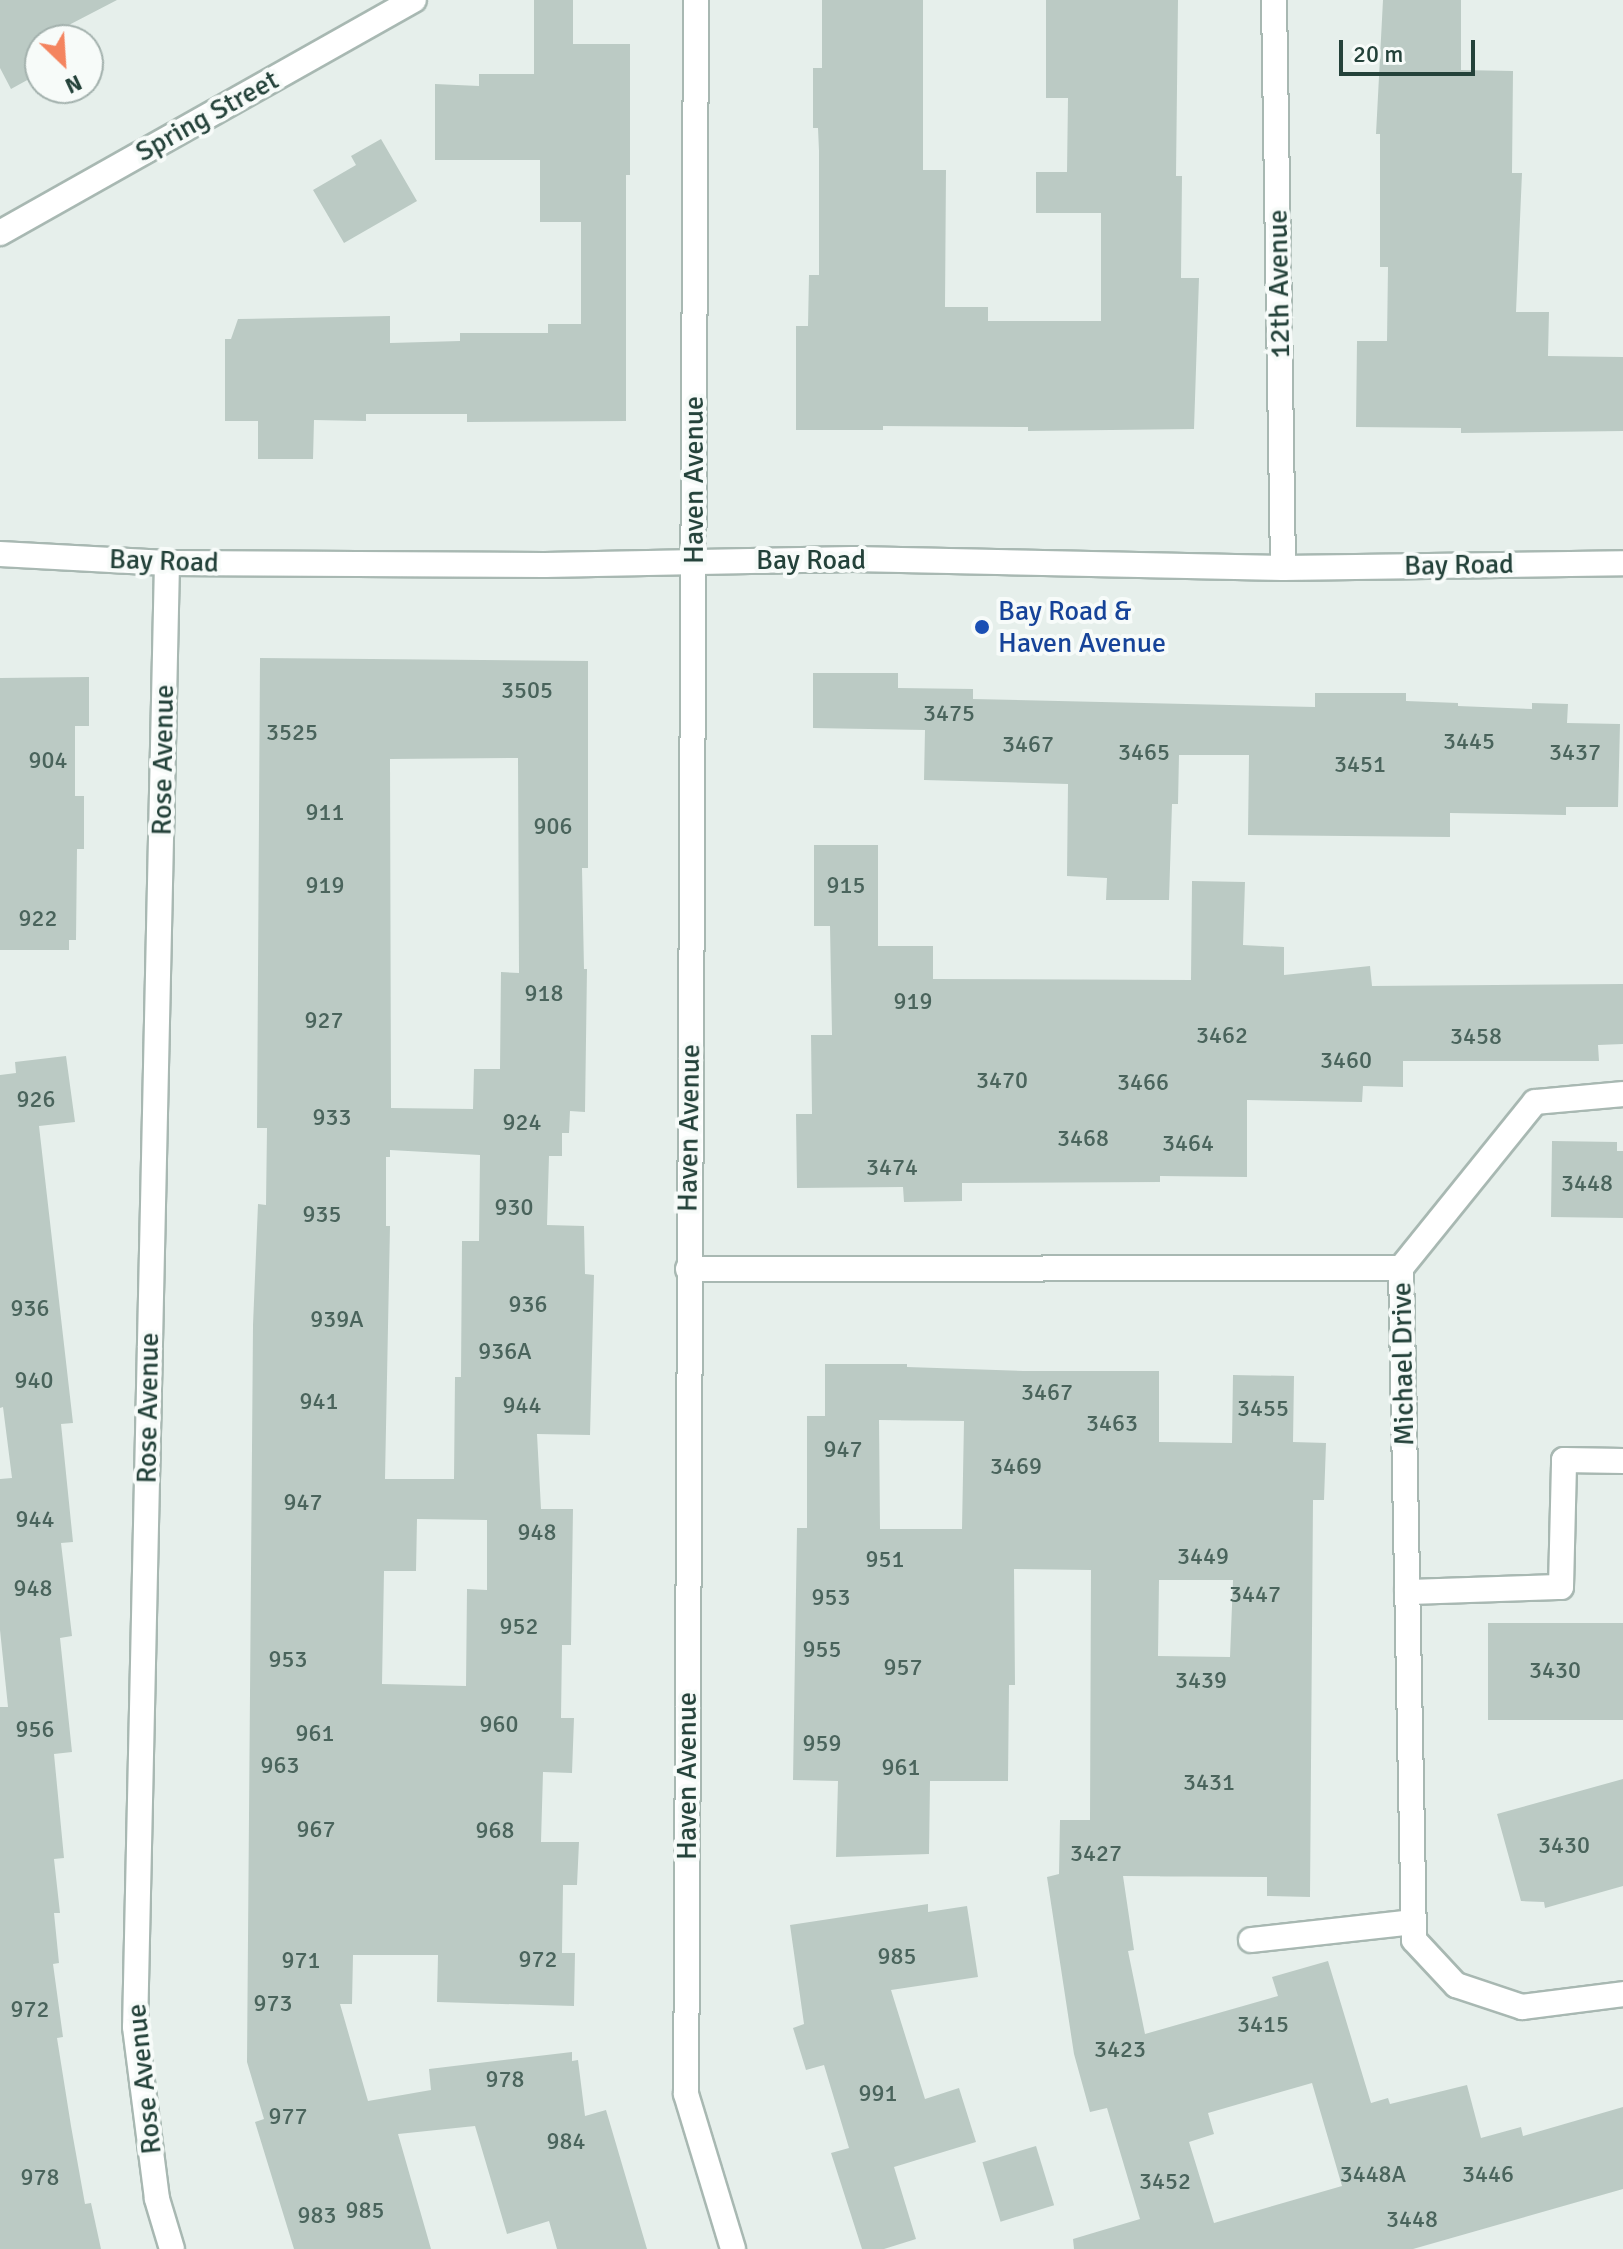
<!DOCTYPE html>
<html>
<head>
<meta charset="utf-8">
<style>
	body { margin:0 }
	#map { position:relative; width:1623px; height:2249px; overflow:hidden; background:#e6efeb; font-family:Signika,sans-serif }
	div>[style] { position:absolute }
	.building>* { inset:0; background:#bbcac4; transform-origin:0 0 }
	.roads { filter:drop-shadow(2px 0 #a8b8b2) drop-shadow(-2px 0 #a8b8b2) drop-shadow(0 2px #a8b8b2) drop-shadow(0 -2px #a8b8b2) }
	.minor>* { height:24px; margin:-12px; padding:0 12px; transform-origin:12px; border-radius:12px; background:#fff }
	.dots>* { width:22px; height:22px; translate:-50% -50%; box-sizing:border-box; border:4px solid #f7fbf9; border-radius:50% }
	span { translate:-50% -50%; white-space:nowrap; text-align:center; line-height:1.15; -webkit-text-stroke:8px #f7fbf9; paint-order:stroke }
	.number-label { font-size:24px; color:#4a645c }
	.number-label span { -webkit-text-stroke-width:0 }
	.street-label { font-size:28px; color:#24423a }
	.transit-label { font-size:28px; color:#164399 }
	.left { translate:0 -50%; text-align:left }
	.north { position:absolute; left:24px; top:24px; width:80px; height:80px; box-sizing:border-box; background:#f7fbf9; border:2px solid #a3b1ad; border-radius:50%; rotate:155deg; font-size:22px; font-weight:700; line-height:32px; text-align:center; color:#24423a }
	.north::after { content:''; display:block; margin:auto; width:28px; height:36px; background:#f4845f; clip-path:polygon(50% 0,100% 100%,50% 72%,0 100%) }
	.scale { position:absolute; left:1339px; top:40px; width:136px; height:36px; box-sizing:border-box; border:4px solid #24423a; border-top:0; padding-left:10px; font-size:24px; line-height:28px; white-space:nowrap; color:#24423a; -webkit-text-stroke:6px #f7fbf9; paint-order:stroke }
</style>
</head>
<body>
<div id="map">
	<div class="building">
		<div style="clip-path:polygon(0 0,117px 0,40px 40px,40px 73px,11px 89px,0 68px)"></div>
		<div style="clip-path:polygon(534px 0,573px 0,573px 44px,630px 44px,630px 175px,626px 175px,626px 421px,467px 422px,467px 414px,366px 414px,366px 421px,314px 420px,313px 459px,258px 459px,258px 421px,225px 421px,225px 339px,231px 339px,238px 319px,390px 316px,390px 343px,460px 341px,460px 333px,548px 333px,548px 324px,581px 324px,581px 222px,540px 222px,540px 160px,435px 160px,435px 84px,479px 86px,479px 74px,534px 74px)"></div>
		<div style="clip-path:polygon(822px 0,923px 0,923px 170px,946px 170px,945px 307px,988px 307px,988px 321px,1101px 321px,1101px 213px,1036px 213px,1036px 172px,1067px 172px,1068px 98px,1046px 98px,1046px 0,1178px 0,1176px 176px,1182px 176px,1181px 278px,1199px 278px,1194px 429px,1028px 431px,1028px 427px,883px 426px,883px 430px,796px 430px,796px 326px,808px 326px,809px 275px,819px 275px,819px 151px,818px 128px,813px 128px,813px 68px,822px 68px)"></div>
		<div style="clip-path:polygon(1383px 0,1461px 0,1461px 70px,1513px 71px,1512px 173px,1522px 173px,1516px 312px,1549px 312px,1548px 356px,1623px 357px,1623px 431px,1461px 433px,1461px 428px,1356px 427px,1357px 341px,1387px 341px,1388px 267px,1380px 267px,1380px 134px,1376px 134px)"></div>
		<div style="clip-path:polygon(381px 139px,417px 201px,344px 243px,313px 190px,356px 165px,351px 156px)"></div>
		<div style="clip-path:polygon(evenodd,260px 658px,588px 661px,588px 868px,582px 868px,584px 969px,587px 969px,585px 1112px,570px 1111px,569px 1133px,562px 1133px,562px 1156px,549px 1156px,547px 1225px,584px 1226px,585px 1274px,594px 1275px,590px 1435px,537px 1434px,541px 1509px,573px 1509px,571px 1645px,562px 1645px,561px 1718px,574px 1718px,572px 1773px,543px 1772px,541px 1842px,579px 1842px,577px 1885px,563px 1885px,562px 1953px,575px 1953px,574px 2006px,437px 2002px,438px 1955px,353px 1955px,352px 2004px,340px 2004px,368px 2101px,431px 2090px,429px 2069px,572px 2052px,572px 2061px,578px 2060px,585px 2116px,606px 2110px,647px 2249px,557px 2249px,549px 2221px,507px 2234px,475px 2126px,398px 2134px,431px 2249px,294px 2249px,255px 2122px,264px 2119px,247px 2062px,253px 1325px,258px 1204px,266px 1205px,267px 1128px,257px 1128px,260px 658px,518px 758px,519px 973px,501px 972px,500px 1069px,474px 1069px,473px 1109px,391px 1108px,390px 759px,518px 758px,260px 658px,390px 1150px,480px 1155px,479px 1241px,462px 1241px,461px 1377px,455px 1377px,454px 1479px,385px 1479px,390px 1226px,386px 1226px,386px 1157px,390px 1157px,390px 1150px,260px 658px,417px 1519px,487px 1520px,487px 1590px,467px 1589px,466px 1686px,382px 1684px,384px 1571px,416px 1571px,417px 1519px)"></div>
		<div style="clip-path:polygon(813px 673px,898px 673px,898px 688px,973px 689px,973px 699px,1315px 707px,1315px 693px,1406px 693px,1406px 701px,1458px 703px,1458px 706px,1532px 709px,1532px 703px,1568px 704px,1567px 723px,1620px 724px,1618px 807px,1566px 807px,1566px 815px,1450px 813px,1450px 837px,1248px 835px,1249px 755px,1179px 755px,1178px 804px,1172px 804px,1169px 900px,1106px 900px,1107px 878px,1067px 876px,1068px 784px,924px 780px,925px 730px,813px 728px)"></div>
		<div style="clip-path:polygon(89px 677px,89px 726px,75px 726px,75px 796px,84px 796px,84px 849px,77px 849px,76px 940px,69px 940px,69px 950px,0 950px,0 678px)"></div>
		<div style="clip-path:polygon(814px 845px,878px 845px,878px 946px,933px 946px,933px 979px,1191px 980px,1192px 881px,1245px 882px,1243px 945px,1284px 947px,1284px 975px,1370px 966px,1372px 986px,1623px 984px,1623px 1044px,1598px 1045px,1599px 1061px,1403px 1061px,1403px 1087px,1363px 1086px,1362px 1102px,1247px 1100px,1247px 1177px,1160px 1176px,1160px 1182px,962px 1183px,962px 1201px,904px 1202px,903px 1187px,797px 1188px,796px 1114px,812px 1114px,811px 1035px,832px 1035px,830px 926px,814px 926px)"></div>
		<div style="clip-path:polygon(66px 1056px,75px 1122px,39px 1126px,73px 1423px,61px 1424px,73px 1542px,61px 1543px,72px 1636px,60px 1638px,72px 1752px,54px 1754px,64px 1858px,54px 1859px,60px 1913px,54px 1913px,59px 1963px,53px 1964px,63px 2037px,57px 2038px,71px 2126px,85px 2204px,91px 2203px,101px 2249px,0 2249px,0 1707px,8px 1707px,0 1630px,0 1479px,12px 1478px,3px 1407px,0 1408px,0 1075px,16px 1073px,15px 1062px)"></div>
		<div style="clip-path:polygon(1552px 1141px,1617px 1142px,1617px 1151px,1623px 1151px,1623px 1218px,1551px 1217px)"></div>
		<div style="clip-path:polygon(evenodd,825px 1364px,907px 1364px,907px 1367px,1023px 1371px,1159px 1371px,1159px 1442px,1232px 1443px,1233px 1375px,1294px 1376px,1293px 1442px,1326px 1443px,1324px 1500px,1313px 1500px,1310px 1897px,1267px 1896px,1267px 1877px,1123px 1876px,1134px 1950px,1128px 1951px,1145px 2034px,1278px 1996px,1272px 1977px,1328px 1961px,1371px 2103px,1388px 2098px,1390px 2104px,1467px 2085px,1481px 2138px,1521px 2127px,1523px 2136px,1623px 2107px,1623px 2189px,1413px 2249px,1074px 2249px,1073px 2239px,1140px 2219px,1107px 2108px,1090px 2112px,1074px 2054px,1047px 1877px,1059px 1874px,1060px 1820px,1090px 1820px,1091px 1570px,1014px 1569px,1015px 1685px,1009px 1685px,1008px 1781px,930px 1781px,929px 1854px,836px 1857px,838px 1781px,793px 1780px,797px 1528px,807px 1528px,807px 1416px,825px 1416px,825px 1364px,879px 1420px,964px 1421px,962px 1529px,880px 1529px,879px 1420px,825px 1364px,1159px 1580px,1233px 1580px,1230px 1657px,1158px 1656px,1159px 1580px,825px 1364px,1312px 2083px,1342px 2186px,1214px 2223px,1189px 2142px,1214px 2134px,1208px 2113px,1312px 2083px)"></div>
		<div style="left:1623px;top:1623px;width:97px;height:135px;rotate:90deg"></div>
		<div style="clip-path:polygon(1623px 1779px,1623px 1886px,1545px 1908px,1544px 1902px,1521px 1901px,1497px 1814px)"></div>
		<div style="clip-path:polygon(928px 1904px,928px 1912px,967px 1906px,978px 1977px,891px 1990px,925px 2099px,959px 2088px,976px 2142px,894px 2167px,916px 2239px,884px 2249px,862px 2249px,831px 2153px,849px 2148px,824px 2065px,806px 2070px,793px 2028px,804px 2024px,790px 1925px)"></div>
		<div style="left:1036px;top:2146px;width:62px;height:56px;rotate:73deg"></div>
	</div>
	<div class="roads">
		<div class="minor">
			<div style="left:696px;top:0;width:2094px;rotate:90.27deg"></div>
			<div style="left:686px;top:2094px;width:162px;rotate:73.1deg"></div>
			<div style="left:1274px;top:0;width:568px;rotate:89.09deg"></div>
			<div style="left:0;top:233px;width:475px;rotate:-29.4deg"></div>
			<div style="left:0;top:554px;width:167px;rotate:3.1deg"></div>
			<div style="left:167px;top:563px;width:378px;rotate:0.3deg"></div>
			<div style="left:545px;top:565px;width:308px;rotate:-1.1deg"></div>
			<div style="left:853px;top:559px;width:430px;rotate:1.2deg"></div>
			<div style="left:1283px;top:568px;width:340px;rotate:-0.8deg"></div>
			<div style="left:167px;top:563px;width:1464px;rotate:91.25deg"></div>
			<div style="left:135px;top:2027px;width:173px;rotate:82.7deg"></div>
			<div style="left:157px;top:2199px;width:52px;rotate:73.3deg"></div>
			<div style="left:1401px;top:1268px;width:213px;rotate:-51.1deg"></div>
			<div style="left:1535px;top:1102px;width:88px;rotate:-5.2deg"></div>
			<div style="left:688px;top:1269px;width:713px;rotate:-0.08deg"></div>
			<div style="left:1401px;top:1268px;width:672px;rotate:88.89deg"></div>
			<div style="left:1414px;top:1940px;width:62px;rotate:47deg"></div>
			<div style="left:1456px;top:1985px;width:70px;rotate:18.4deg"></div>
			<div style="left:1522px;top:2007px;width:102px;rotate:-7.3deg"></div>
			<div style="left:1407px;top:1592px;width:154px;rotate:-1.9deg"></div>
			<div style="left:1561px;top:1587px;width:127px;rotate:-88.6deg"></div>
			<div style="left:1564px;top:1460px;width:59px;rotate:1deg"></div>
			<div style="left:1251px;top:1940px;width:163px;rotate:-6.3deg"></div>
		</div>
	</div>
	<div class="dots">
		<div style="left:982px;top:627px;background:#1a4fb4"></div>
	</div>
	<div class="number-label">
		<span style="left:527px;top:691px">3505</span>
		<span style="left:949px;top:714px">3475</span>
		<span style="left:292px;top:733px">3525</span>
		<span style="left:1469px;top:742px">3445</span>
		<span style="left:1028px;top:745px">3467</span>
		<span style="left:1144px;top:753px">3465</span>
		<span style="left:1575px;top:753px">3437</span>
		<span style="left:48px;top:761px">904</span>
		<span style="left:1360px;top:765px">3451</span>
		<span style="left:325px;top:813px">911</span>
		<span style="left:553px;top:827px">906</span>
		<span style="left:325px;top:886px">919</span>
		<span style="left:846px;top:886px">915</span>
		<span style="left:38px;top:919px">922</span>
		<span style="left:544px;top:994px">918</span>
		<span style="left:913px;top:1002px">919</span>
		<span style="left:324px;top:1021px">927</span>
		<span style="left:1222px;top:1036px">3462</span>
		<span style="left:1476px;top:1037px">3458</span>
		<span style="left:1346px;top:1061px">3460</span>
		<span style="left:1002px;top:1081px">3470</span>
		<span style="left:1143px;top:1083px">3466</span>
		<span style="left:36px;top:1100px">926</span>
		<span style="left:332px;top:1118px">933</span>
		<span style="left:522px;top:1123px">924</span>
		<span style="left:1083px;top:1139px">3468</span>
		<span style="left:1188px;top:1144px">3464</span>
		<span style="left:892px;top:1168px">3474</span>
		<span style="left:1587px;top:1184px">3448</span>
		<span style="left:514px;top:1208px">930</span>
		<span style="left:322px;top:1215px">935</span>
		<span style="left:528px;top:1305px">936</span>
		<span style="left:30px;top:1309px">936</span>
		<span style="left:337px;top:1320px">939A</span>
		<span style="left:505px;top:1352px">936A</span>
		<span style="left:34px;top:1381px">940</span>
		<span style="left:1047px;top:1393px">3467</span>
		<span style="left:319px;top:1402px">941</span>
		<span style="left:522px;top:1406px">944</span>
		<span style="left:1263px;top:1409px">3455</span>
		<span style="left:1112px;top:1424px">3463</span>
		<span style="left:843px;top:1450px">947</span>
		<span style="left:1016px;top:1467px">3469</span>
		<span style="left:303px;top:1503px">947</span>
		<span style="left:35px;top:1520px">944</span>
		<span style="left:537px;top:1533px">948</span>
		<span style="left:1203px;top:1557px">3449</span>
		<span style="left:885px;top:1560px">951</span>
		<span style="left:33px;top:1589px">948</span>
		<span style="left:1255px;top:1595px">3447</span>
		<span style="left:831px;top:1598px">953</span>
		<span style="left:519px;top:1627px">952</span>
		<span style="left:822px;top:1650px">955</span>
		<span style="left:288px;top:1660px">953</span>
		<span style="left:903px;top:1668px">957</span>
		<span style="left:1555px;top:1671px">3430</span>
		<span style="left:1201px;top:1681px">3439</span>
		<span style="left:499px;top:1725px">960</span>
		<span style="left:35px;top:1730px">956</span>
		<span style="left:315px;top:1734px">961</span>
		<span style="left:822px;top:1744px">959</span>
		<span style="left:280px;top:1766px">963</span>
		<span style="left:901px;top:1768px">961</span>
		<span style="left:1209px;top:1783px">3431</span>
		<span style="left:316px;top:1830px">967</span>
		<span style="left:495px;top:1831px">968</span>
		<span style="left:1564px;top:1846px">3430</span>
		<span style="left:1096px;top:1854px">3427</span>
		<span style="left:897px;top:1957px">985</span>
		<span style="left:538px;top:1960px">972</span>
		<span style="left:301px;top:1961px">971</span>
		<span style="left:273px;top:2004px">973</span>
		<span style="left:30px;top:2010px">972</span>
		<span style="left:1263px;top:2025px">3415</span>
		<span style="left:1120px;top:2050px">3423</span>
		<span style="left:505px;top:2080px">978</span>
		<span style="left:878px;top:2094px">991</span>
		<span style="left:288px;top:2117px">977</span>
		<span style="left:566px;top:2142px">984</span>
		<span style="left:1373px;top:2175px">3448A</span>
		<span style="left:1488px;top:2175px">3446</span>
		<span style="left:40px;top:2178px">978</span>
		<span style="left:1165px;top:2182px">3452</span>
		<span style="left:365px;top:2211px">985</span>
		<span style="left:317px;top:2216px">983</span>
		<span style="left:1412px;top:2220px">3448</span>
	</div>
	<div class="street-label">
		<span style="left:207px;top:116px;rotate:-29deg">Spring Street</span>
		<span style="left:1279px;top:284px;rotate:-91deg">12th Avenue</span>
		<span style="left:694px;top:480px;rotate:-90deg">Haven Avenue</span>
		<span style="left:811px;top:560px">Bay Road</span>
		<span style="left:164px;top:561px;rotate:2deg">Bay Road</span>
		<span style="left:1459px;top:565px;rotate:-1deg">Bay Road</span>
		<span style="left:163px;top:760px;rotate:-89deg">Rose Avenue</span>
		<span style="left:689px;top:1128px;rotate:-89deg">Haven Avenue</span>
		<span style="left:1403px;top:1364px;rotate:-91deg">Michael Drive</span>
		<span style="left:148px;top:1408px;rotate:-89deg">Rose Avenue</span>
		<span style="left:687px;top:1776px;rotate:-90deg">Haven Avenue</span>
		<span style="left:144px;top:2079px;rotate:-96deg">Rose Avenue</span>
	</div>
	<div class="transit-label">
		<span class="left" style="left:998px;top:627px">Bay Road &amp;<br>Haven Avenue</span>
	</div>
	<div class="north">N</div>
	<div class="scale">20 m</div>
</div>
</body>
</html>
